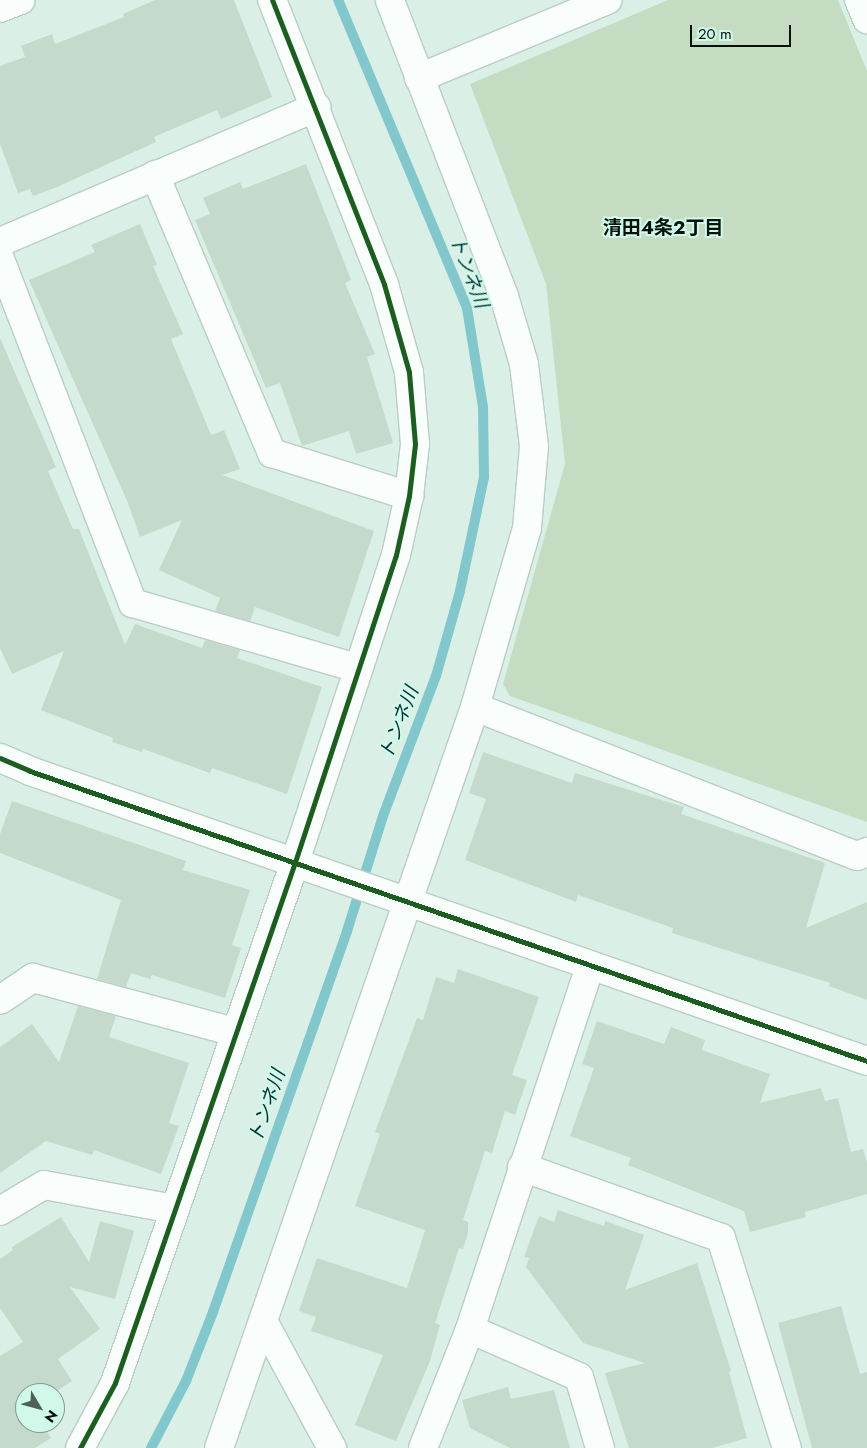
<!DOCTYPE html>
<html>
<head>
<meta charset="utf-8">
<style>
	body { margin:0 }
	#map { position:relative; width:867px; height:1448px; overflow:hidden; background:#daf0e7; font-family:Jost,"Noto Sans JP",sans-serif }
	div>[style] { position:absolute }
	.green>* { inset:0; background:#c5dcc3 }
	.stream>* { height:10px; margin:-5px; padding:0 5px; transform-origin:5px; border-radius:5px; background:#81c7cc }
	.building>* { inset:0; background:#c5dacd }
	.roads { filter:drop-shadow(1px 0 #baccc4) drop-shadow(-1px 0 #baccc4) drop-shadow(0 1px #baccc4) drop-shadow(0 -1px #baccc4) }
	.minor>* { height:28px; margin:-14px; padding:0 14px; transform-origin:14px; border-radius:14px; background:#f9fdfb }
	.cycleway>* { height:5px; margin:-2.5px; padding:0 2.5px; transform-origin:2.5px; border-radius:2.5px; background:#1b5e20 }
	span { translate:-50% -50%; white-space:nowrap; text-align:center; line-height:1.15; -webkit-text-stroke:4px #d1f9e9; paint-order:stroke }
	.neighbourhood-label { font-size:19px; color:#04110c; font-weight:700 }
	.water-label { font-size:19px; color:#053237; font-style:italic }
	.north { position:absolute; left:15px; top:1383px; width:50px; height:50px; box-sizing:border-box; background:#d1f9e9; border:1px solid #7f9c91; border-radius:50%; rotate:127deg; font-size:14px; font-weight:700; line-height:20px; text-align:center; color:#04110c }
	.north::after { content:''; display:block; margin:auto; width:18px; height:22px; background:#4f5f59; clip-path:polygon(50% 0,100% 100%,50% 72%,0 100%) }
	.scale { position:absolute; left:690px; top:25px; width:101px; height:22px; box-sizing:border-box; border:2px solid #04110c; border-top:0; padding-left:6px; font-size:15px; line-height:18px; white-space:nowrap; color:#04110c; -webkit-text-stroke:4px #d1f9e9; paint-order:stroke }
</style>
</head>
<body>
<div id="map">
	<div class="green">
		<div style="clip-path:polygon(668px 0,838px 0,867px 71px,867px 822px,510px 696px,503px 684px,565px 464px,546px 284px,470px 84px)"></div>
	</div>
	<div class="stream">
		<div style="left:151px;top:1448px;width:76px;rotate:-62.4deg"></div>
		<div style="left:186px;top:1381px;width:74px;rotate:-68.6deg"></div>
		<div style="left:213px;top:1312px;width:404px;rotate:-70.6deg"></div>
		<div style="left:347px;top:931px;width:121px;rotate:-72.6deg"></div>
		<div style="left:383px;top:816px;width:150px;rotate:-69.3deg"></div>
		<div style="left:436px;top:676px;width:88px;rotate:-74.2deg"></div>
		<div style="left:460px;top:591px;width:116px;rotate:-78.1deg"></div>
		<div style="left:484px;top:477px;width:70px;rotate:-90.8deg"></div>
		<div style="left:483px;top:407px;width:100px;rotate:-99.2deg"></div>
		<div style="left:467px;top:308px;width:334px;rotate:-112.7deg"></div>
	</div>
	<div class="building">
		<div style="clip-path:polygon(155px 0,234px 0,272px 97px,221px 119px,217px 110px,154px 137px,156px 142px,57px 187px,33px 196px,30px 189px,18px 193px,0 144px,0 66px,25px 57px,21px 46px,52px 34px,55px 44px,124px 17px,123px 14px)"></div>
		<div style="clip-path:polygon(306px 164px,351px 280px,345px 283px,375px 354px,367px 357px,393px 443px,356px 454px,349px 431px,302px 446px,280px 383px,266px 388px,195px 220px,210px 214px,203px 198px,240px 182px,243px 189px)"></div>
		<div style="clip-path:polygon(140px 224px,157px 265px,153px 266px,183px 334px,171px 339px,211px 435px,224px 430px,240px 469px,222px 475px,374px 531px,339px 637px,255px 607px,250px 621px,215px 611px,220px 598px,159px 570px,182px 520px,140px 537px,128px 503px,29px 280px,95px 252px,91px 245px)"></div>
		<div style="clip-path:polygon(0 338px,56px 467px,48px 471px,73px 529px,79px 529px,125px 645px,135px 624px,202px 648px,205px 640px,240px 650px,237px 658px,322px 687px,287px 794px,212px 768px,210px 773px,143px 749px,142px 752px,112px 742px,113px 738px,41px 710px,64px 651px,12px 674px,0 648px)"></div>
		<div style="clip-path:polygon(483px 752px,572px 783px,575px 773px,684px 807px,681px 814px,825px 863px,806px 928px,867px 902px,867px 1000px,829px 986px,830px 983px,672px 933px,673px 928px,578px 895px,576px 902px,465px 860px,486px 799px,469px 793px)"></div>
		<div style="clip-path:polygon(12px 801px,186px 861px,183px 870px,250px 890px,232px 945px,241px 948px,225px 998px,152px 975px,150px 979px,131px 973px,126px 987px,97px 979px,121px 900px,0 853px,0 834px)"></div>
		<div style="clip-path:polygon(458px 969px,539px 997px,512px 1075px,527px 1080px,515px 1115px,505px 1111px,492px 1153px,485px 1151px,463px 1220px,468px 1222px,468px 1233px,463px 1249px,459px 1248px,435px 1323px,440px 1325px,430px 1361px,396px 1441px,355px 1425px,383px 1355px,311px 1331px,316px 1317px,299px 1311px,317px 1258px,407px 1288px,425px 1230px,355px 1206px,380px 1134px,375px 1132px,417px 1018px,423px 1020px,436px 977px,454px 983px)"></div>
		<div style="clip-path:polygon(78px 1006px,116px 1016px,109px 1037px,189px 1063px,169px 1123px,179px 1126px,161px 1174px,94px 1150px,92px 1155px,46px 1141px,0 1173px,0 1047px,32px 1024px,59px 1062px)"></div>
		<div style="clip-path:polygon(597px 1021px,664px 1044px,671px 1027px,705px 1040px,702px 1050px,770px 1074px,760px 1103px,821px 1088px,825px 1101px,838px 1098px,851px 1152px,863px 1149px,867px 1163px,867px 1194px,805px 1212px,806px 1217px,750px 1232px,744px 1211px,628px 1165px,631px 1158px,570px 1136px,594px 1068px,582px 1064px)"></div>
		<div style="clip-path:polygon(558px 1210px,604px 1226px,605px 1221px,644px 1235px,625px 1290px,697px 1263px,731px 1371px,729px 1372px,747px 1438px,712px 1448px,629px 1448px,605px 1373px,645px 1363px,583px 1343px,526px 1267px,529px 1258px,524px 1257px,539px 1216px,554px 1222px)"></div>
		<div style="clip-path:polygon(61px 1217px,89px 1262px,100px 1221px,134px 1231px,115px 1299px,70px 1287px,100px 1329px,58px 1359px,72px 1381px,54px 1393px,25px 1393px,25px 1423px,42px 1423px,51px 1438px,35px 1448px,0 1448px,0 1356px,23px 1342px,0 1308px,0 1259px,13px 1250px,12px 1247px)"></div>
		<div style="clip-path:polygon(841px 1306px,860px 1374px,867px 1372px,867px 1448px,812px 1448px,778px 1323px)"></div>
		<div style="clip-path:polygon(508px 1387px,511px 1399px,554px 1390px,570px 1448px,510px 1448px,470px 1428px,462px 1400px)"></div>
	</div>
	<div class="roads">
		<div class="minor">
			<div style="left:859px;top:0;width:21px;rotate:67deg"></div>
			<div style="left:0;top:8px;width:22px;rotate:-21deg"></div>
			<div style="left:419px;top:78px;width:204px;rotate:-22.5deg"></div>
			<div style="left:155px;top:175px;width:302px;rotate:67.2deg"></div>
			<div style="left:272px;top:453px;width:144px;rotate:17.4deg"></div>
			<div style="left:0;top:242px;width:344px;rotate:-23.1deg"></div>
			<div style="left:0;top:259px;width:369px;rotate:68.9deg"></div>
			<div style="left:133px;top:603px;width:233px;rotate:16.2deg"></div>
			<div style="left:475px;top:707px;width:410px;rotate:21.3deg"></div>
			<div style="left:857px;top:856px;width:11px;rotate:-22deg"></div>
			<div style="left:0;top:758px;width:33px;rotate:23deg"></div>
			<div style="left:30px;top:771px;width:886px;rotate:19.11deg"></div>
			<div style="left:0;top:1000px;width:40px;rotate:-34deg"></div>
			<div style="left:33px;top:978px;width:209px;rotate:15deg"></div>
			<div style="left:522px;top:1167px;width:211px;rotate:19.6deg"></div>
			<div style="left:721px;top:1238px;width:220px;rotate:72.6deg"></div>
			<div style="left:0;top:1211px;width:51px;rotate:-30.6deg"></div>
			<div style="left:44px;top:1185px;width:131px;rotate:10.5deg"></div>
			<div style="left:263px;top:1321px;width:145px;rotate:61.5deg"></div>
			<div style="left:470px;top:1329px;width:119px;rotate:23.8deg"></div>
			<div style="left:579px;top:1377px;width:74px;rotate:73.5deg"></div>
			<div style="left:80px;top:1448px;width:74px;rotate:-61.7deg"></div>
			<div style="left:115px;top:1383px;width:551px;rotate:-70.94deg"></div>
			<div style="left:295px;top:862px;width:323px;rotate:-71.8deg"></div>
			<div style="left:396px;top:555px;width:60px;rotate:-77.6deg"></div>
			<div style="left:409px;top:496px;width:52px;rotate:-83.4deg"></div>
			<div style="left:415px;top:444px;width:72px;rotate:-94.8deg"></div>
			<div style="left:409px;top:372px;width:91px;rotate:-105.9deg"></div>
			<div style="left:384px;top:284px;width:305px;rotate:-111.5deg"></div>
			<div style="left:219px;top:1448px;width:784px;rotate:-70.94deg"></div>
			<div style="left:475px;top:707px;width:186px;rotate:-73.8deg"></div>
			<div style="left:527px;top:528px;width:82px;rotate:-85.1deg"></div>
			<div style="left:534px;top:446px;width:83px;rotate:-97deg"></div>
			<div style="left:524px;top:364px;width:71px;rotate:-106.4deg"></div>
			<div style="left:504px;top:296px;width:317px;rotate:-111.1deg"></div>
			<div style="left:423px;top:1448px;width:128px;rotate:-68.4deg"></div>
			<div style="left:470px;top:1329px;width:382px;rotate:-71.7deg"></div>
		</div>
	</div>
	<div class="cycleway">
		<div style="left:0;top:758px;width:33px;rotate:23deg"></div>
		<div style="left:30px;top:771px;width:886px;rotate:19.11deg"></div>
		<div style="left:80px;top:1448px;width:74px;rotate:-61.7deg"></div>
		<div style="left:115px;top:1383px;width:551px;rotate:-70.94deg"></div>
		<div style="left:295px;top:862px;width:323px;rotate:-71.8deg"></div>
		<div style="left:396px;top:555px;width:60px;rotate:-77.6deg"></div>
		<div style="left:409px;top:496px;width:52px;rotate:-83.4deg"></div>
		<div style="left:415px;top:444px;width:72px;rotate:-94.8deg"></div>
		<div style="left:409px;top:372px;width:91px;rotate:-105.9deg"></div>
		<div style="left:384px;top:284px;width:305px;rotate:-111.5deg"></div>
	</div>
	<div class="neighbourhood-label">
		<span style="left:663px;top:228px">清田4条2丁目</span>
	</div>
	<div class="water-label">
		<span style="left:469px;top:272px;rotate:69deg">トンネ川</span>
		<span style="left:399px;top:723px;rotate:-69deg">トンネ川</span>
		<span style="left:267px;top:1106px;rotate:-71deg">トンネ川</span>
	</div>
	<div class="north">N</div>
	<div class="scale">20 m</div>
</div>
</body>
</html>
